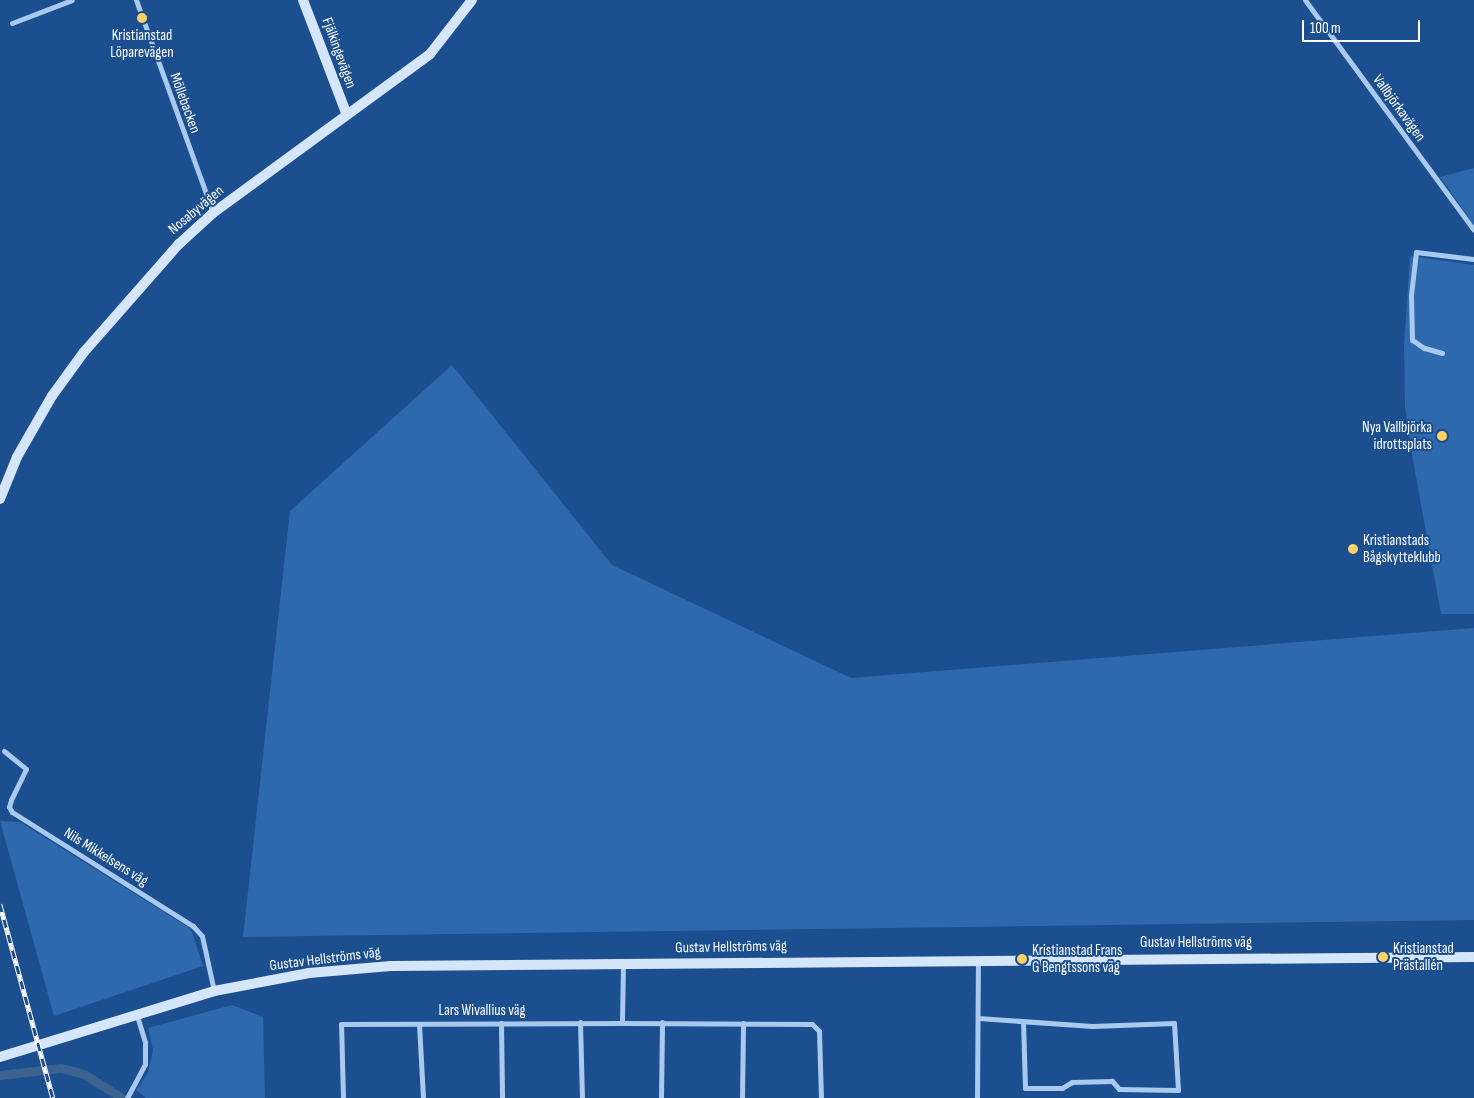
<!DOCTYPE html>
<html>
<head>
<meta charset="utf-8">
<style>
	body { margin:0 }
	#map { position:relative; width:1474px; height:1098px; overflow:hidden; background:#1b4f8f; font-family:"Sofia Sans Condensed",sans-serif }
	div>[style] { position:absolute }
	.green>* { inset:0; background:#2e69ad }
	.canal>* { height:9px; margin:-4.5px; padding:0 4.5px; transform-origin:4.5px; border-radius:4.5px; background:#3c6290 }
	.street>* { height:5px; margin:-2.5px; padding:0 2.5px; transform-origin:2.5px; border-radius:2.5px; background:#a9c9ee }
	.secondary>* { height:10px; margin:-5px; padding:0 5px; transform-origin:5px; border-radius:5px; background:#d6e6fa }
	.rail>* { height:4.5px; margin-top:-2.25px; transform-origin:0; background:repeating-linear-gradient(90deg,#1b4f8f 0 8px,#fff 0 16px); box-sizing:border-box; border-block:1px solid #fff }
	.dots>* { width:14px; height:14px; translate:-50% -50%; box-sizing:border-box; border:2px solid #1b4f8f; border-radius:50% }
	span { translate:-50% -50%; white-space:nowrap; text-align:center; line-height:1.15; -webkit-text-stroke:4px #1b4f8f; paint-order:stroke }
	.poi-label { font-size:15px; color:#fff }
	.right { translate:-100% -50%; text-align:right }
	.left { translate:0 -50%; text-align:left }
	.street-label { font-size:15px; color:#fff }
	.scale { position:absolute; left:1302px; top:20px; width:118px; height:22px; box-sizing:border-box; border:2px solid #fff; border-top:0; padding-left:6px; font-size:15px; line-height:18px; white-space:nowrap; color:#fff; -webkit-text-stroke:4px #1b4f8f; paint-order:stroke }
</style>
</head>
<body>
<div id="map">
	<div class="green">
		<div style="clip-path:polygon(1474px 168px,1474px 225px,1440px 177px)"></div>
		<div style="clip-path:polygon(1410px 256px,1474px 265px,1474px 614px,1441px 614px,1414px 466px,1405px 407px,1404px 346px)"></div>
		<div style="clip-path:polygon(452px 365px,612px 565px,851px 678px,1474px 628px,1474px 920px,243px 937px,290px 511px)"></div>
		<div style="clip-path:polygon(0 821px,20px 822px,191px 929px,203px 966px,54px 1016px)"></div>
		<div style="clip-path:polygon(232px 1005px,263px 1017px,265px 1098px,146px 1098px,136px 1090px,148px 1073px,153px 1050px,148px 1028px)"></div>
	</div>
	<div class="canal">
		<div style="left:0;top:1075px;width:61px;rotate:-6.5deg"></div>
		<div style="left:61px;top:1068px;width:24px;rotate:15deg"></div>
		<div style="left:84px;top:1074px;width:45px;rotate:32.3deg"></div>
	</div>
	<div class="street">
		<div style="left:136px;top:0;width:226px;rotate:70.1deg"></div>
		<div style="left:1305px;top:0;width:285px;rotate:53.7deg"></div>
		<div style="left:12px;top:23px;width:64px;rotate:-21deg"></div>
		<div style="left:1442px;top:353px;width:19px;rotate:-164deg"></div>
		<div style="left:1424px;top:348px;width:14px;rotate:-146deg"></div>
		<div style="left:1412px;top:340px;width:45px;rotate:-91.3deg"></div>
		<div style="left:1411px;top:295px;width:43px;rotate:-83.4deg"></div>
		<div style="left:1416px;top:252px;width:58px;rotate:6.9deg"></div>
		<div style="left:4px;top:751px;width:28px;rotate:39deg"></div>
		<div style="left:26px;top:769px;width:34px;rotate:116deg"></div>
		<div style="left:11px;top:800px;width:7px;rotate:106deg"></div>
		<div style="left:9px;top:807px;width:6px;rotate:59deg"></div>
		<div style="left:12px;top:812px;width:214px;rotate:32.2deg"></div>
		<div style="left:193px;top:926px;width:13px;rotate:48deg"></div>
		<div style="left:202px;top:936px;width:56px;rotate:77.7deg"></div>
		<div style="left:623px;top:964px;width:59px;rotate:91deg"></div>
		<div style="left:622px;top:1023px;width:190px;rotate:0.3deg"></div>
		<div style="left:812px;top:1024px;width:10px;rotate:45deg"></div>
		<div style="left:819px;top:1031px;width:67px;rotate:88.3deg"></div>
		<div style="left:978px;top:1018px;width:114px;rotate:4deg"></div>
		<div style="left:1092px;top:1026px;width:82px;rotate:-2.1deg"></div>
		<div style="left:1174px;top:1023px;width:67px;rotate:86.6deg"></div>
		<div style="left:1178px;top:1090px;width:59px;rotate:-179deg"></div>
		<div style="left:1119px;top:1089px;width:11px;rotate:-131deg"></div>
		<div style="left:1112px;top:1081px;width:40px;rotate:178.6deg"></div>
		<div style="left:1072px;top:1082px;width:12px;rotate:149deg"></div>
		<div style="left:1062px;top:1088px;width:37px;rotate:180deg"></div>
		<div style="left:1025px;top:1088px;width:66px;rotate:-91.7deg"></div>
		<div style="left:580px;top:1022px;width:76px;rotate:88.5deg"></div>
		<div style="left:501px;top:1023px;width:75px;rotate:89.2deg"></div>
		<div style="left:419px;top:1024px;width:74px;rotate:86.9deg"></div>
		<div style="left:127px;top:1098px;width:38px;rotate:-62deg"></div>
		<div style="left:145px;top:1064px;width:22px;rotate:-90deg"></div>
		<div style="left:145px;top:1042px;width:28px;rotate:-107deg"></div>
		<div style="left:343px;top:1098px;width:74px;rotate:-91.5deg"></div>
		<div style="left:341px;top:1024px;width:281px;rotate:-0.2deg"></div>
		<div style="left:661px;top:1098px;width:76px;rotate:-89.2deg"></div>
		<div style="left:742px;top:1098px;width:75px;rotate:-89.2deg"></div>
		<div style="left:977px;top:1098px;width:137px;rotate:-89.6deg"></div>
	</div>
	<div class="secondary">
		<div style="left:303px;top:0;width:123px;rotate:69.1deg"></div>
		<div style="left:0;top:499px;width:45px;rotate:-68deg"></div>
		<div style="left:17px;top:457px;width:70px;rotate:-60.2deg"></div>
		<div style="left:52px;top:396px;width:54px;rotate:-54deg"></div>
		<div style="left:84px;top:352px;width:144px;rotate:-48.7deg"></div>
		<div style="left:179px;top:244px;width:46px;rotate:-42.4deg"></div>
		<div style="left:213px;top:213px;width:269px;rotate:-36.2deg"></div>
		<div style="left:430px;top:54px;width:68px;rotate:-52.1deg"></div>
		<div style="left:0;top:1057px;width:224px;rotate:-17.1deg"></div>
		<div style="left:214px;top:991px;width:97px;rotate:-10.7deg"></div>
		<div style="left:309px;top:973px;width:82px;rotate:-4.9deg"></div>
		<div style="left:391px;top:966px;width:1083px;rotate:-0.48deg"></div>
	</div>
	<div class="rail">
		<div style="left:0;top:904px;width:201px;rotate:74.7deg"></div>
	</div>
	<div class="dots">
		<div style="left:142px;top:18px;background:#ffd166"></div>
		<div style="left:1442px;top:436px;background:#ffd166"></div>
		<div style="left:1353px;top:549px;background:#ffd166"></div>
		<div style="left:1383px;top:957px;background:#ffd166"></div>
		<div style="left:1022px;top:959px;background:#ffd166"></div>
	</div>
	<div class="poi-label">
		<span style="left:142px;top:44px">Kristianstad<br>Löparevägen</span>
		<span class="right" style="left:1432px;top:436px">Nya Vallbjörka<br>idrottsplats</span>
		<span class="left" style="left:1363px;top:549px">Kristianstads<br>Bågskytteklubb</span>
		<span class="left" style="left:1393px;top:957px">Kristianstad<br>Prästallén</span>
		<span class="left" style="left:1032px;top:959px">Kristianstad Frans<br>G Bengtssons väg</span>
	</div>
	<div class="street-label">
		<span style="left:339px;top:53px;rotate:70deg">Fjälkingevägen</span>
		<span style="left:185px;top:103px;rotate:70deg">Möllebacken</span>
		<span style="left:1399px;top:108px;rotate:54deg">Vallbjörkavägen</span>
		<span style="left:196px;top:210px;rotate:-40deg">Nosabyvägen</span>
		<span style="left:106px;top:857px;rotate:32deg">Nils Mikkelsens väg</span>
		<span style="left:1196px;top:943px">Gustav Hellströms väg</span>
		<span style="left:731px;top:947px;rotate:-1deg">Gustav Hellströms väg</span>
		<span style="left:325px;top:959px;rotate:-7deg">Gustav Hellströms väg</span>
		<span style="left:482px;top:1011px">Lars Wivallius väg</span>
	</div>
	<div class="scale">100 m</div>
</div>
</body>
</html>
